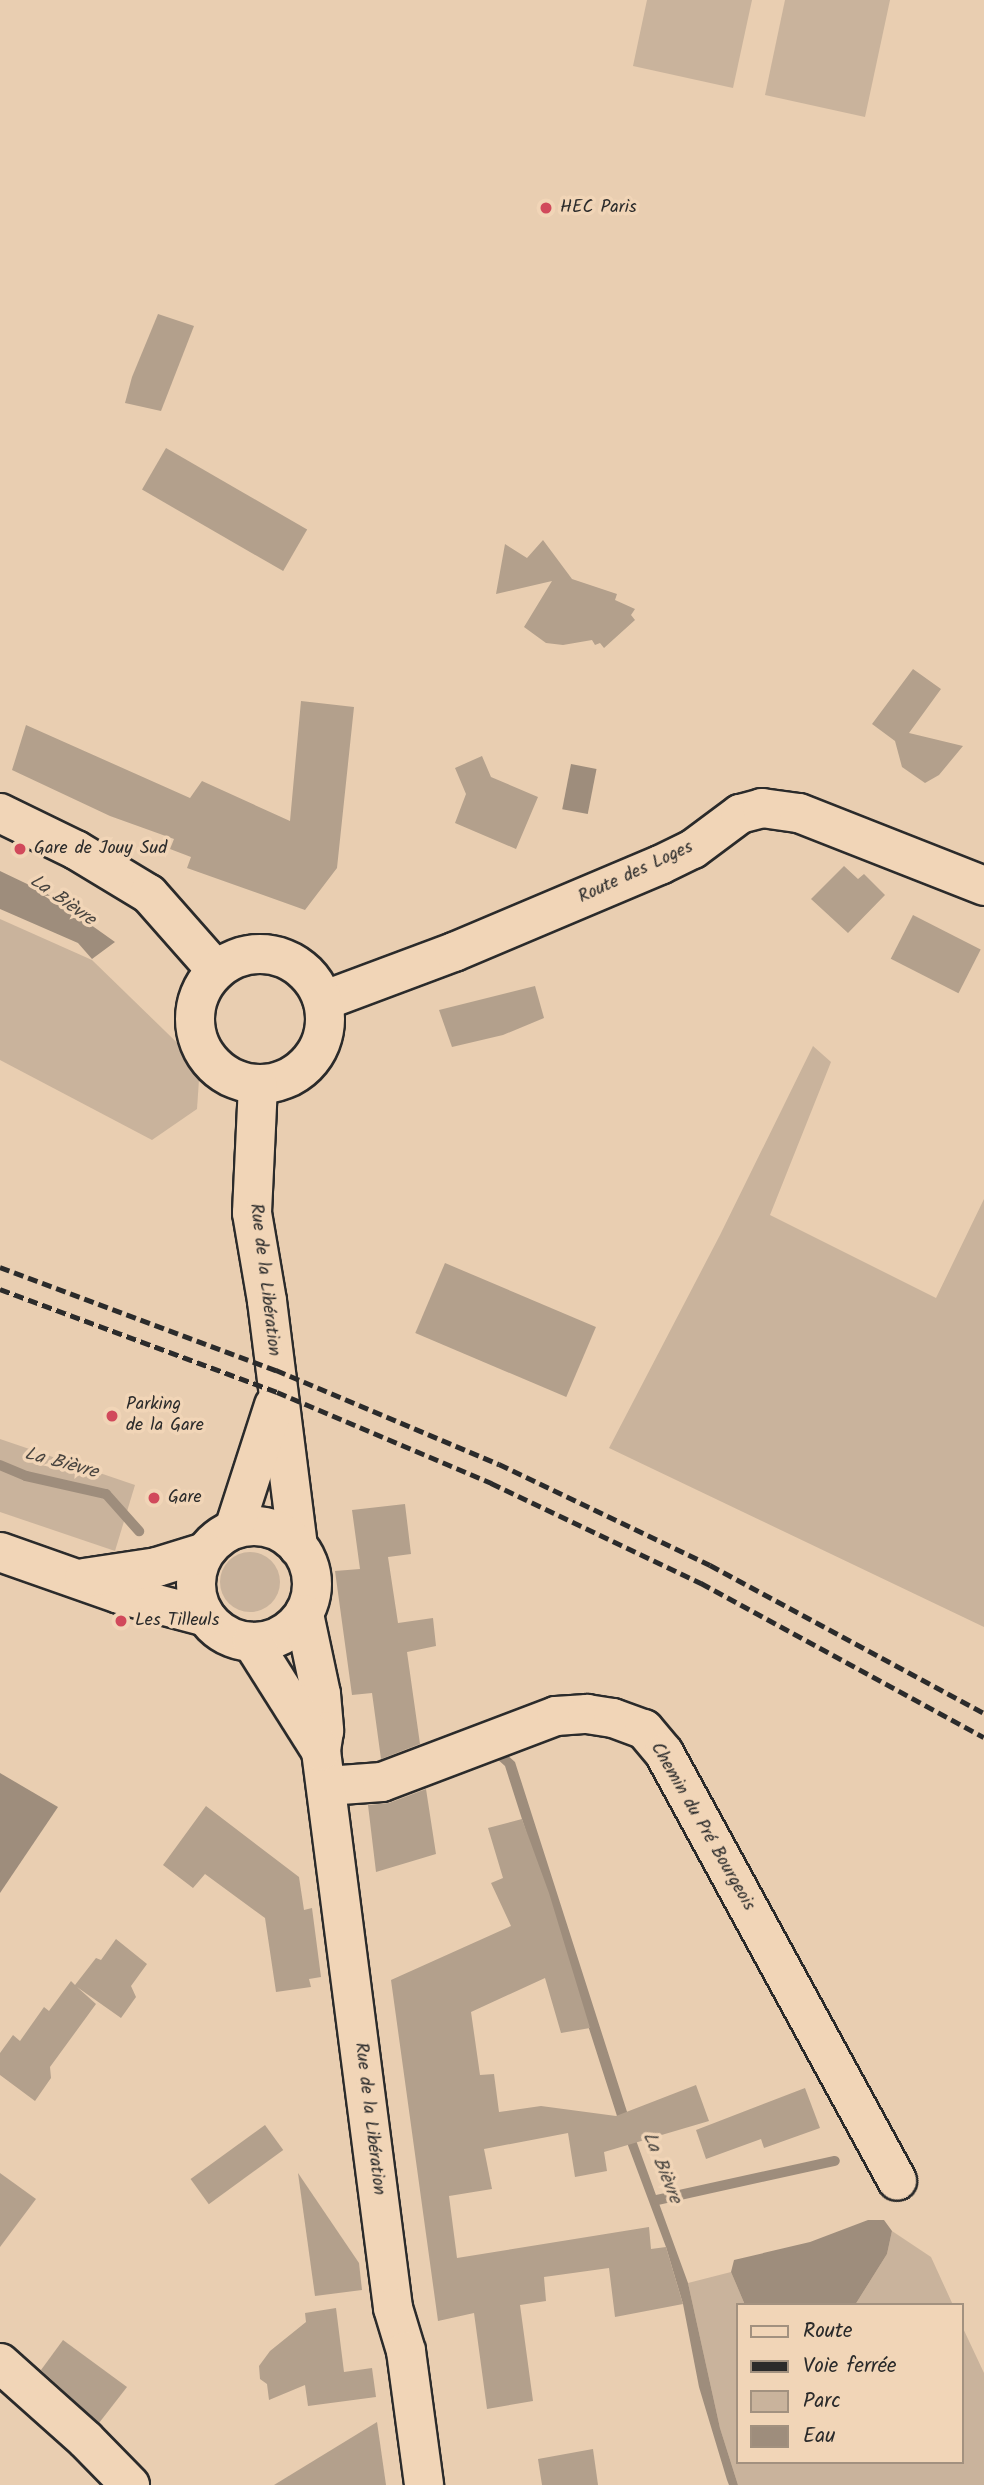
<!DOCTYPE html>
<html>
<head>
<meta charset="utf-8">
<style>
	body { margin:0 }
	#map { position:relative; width:984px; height:2485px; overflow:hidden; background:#e9ceb1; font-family:Kalam,sans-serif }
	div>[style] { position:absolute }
	.green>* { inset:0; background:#c9b39c }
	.round { border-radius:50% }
	.water>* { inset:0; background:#9e8d7c; transform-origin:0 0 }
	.stream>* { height:10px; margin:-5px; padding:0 5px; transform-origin:5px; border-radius:5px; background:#9e8d7c }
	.building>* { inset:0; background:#b3a08c; transform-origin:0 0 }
	.roads { filter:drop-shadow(2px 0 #2b2b2b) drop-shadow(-2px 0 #2b2b2b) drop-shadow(0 2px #2b2b2b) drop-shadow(0 -2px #2b2b2b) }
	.minor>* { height:38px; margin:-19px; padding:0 19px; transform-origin:19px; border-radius:19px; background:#f1d5b7 }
	.major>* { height:38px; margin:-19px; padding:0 19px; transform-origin:19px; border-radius:19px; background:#f1d5b7 }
	.major>.ring { margin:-19px; padding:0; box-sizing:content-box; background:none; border:38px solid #f1d5b7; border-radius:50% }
	.rail>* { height:5px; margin-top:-2.5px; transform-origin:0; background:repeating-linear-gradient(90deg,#2b2b2b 0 10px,transparent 0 15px) }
	.dots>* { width:19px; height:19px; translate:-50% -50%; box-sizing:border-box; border:4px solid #f1d5b7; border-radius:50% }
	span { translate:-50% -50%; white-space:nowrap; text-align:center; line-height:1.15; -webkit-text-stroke:7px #f1d5b7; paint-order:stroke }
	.poi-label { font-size:18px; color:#2b2b2b }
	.left { translate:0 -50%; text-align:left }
	.street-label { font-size:18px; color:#2b2b2b }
	.water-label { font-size:19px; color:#48443f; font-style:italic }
	.legend { position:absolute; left:736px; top:2303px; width:228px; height:161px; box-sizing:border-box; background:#f1d5b7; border:2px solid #a2917f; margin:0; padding:9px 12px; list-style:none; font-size:21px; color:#2b2b2b }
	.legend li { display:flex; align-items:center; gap:14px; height:35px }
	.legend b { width:35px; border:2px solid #a2917f }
</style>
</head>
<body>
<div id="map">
	<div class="green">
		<div style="clip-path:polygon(647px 0,752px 0,733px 88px,633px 66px)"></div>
		<div style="clip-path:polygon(785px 0,890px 0,865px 117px,765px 95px)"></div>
		<div style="clip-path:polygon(0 919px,92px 960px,200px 1065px,197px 1109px,152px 1140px,0 1060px)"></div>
		<div style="clip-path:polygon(813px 1046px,831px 1062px,770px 1215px,936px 1298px,984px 1199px,984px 1627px,609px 1448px,720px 1235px)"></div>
		<div style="clip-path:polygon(0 1439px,135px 1485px,115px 1551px,0 1512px)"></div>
		<div class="round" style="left:220px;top:1552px;width:60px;height:60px"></div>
		<div style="clip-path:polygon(892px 2231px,931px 2257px,953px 2305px,855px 2305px,887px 2254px)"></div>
		<div style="clip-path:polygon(731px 2272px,745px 2305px,737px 2305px,737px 2462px,961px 2462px,961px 2324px,984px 2373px,984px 2485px,738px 2485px,720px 2428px,688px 2283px)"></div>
	</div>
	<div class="water">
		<div style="left:571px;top:764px;width:26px;height:46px;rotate:11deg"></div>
		<div style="clip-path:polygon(0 871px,46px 893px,115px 942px,92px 959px,78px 943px,0 909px)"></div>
		<div style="clip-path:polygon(495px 1744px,515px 1762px,637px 2143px,688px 2283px,720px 2428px,738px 2485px,729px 2485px,727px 2480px,699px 2387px,683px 2304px,666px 2247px,617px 2116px,505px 1766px,485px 1748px)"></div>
		<div style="clip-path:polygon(0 1773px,58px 1807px,0 1893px)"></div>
		<div style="clip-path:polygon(868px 2220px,884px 2220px,892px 2231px,887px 2254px,855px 2305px,745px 2305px,731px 2272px,734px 2260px,810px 2242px)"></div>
	</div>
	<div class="stream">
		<div style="left:0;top:1465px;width:28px;rotate:23deg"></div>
		<div style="left:26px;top:1476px;width:82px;rotate:12.7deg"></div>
		<div style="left:106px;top:1494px;width:50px;rotate:48.3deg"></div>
		<div style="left:657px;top:2200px;width:182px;rotate:-12.4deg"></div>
	</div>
	<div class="building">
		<div style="clip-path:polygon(158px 314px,194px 326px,161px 411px,125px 403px,132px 377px)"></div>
		<div style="left:166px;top:448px;width:163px;height:48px;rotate:30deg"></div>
		<div style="clip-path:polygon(543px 540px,572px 579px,617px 594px,615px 600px,635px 609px,631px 615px,635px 620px,604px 648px,600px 643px,595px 645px,592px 640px,563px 645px,546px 643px,524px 627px,552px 581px,496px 594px,505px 544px,527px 558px)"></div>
		<div style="clip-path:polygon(913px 669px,941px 689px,909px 733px,963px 746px,939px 775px,925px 783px,902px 767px,895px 741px,872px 724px)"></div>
		<div style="clip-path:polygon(301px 701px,354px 707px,337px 868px,305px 910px,187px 868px,191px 857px,170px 849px,174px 839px,110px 816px,12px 770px,26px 725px,190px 798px,202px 781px,290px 821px)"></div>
		<div style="clip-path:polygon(482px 756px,491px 777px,538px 797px,516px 849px,455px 823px,466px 794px,455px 768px)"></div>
		<div style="clip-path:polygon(844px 866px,858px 879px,864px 874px,885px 895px,848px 933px,811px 899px)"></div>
		<div style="left:913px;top:915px;width:76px;height:49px;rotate:27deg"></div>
		<div style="clip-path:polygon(535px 986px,544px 1018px,503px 1035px,452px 1047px,439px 1010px)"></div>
		<div style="left:445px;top:1263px;width:164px;height:76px;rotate:23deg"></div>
		<div style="clip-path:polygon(405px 1504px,411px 1554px,388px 1557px,398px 1623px,433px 1618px,436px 1646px,407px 1652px,420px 1744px,381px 1759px,372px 1693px,352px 1695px,335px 1571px,360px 1569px,352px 1510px)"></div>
		<div style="clip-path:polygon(426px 1789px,436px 1854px,376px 1872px,368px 1805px,389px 1803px)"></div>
		<div style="clip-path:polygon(206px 1806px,299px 1877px,304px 1910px,312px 1908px,321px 1977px,309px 1979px,311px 1987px,276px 1992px,265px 1918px,205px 1874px,193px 1888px,163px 1865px)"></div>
		<div style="clip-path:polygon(522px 1819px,549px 1893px,590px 2028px,561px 2033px,545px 1978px,471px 2012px,480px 2075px,494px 2074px,499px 2112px,541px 2106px,616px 2116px,696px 2085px,709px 2121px,604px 2152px,607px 2171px,575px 2177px,568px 2133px,484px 2149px,492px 2189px,449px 2196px,457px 2258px,649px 2227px,651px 2249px,666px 2247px,683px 2304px,615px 2317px,609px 2268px,544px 2277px,546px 2301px,520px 2305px,533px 2401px,487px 2409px,474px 2313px,438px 2321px,391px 1980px,511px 1926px,491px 1883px,503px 1878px,488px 1828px)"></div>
		<div style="clip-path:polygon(116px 1939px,147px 1964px,131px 1986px,136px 1997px,121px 2018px,77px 1987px,96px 2004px,50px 2067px,51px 2078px,35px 2101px,0 2075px,0 2053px,13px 2035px,20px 2041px,44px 2007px,49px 2011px,71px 1981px,75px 1985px,96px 1958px,101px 1960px)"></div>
		<div style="clip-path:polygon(805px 2088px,820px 2128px,764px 2148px,761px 2139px,706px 2159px,696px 2130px)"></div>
		<div style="left:265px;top:2125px;width:31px;height:92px;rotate:54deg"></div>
		<div style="clip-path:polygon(0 2173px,36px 2199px,0 2247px)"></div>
		<div style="clip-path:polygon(298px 2173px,359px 2263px,362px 2290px,315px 2296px)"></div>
		<div style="clip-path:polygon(336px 2308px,344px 2372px,372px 2368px,376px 2397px,308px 2406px,305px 2385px,269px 2400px,267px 2384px,260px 2379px,259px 2366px,270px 2351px,306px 2322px,305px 2313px)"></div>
		<div style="clip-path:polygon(63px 2340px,127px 2387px,99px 2423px,41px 2370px)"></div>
		<div style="clip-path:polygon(377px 2422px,386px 2485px,274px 2485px)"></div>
		<div style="clip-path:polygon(593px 2449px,598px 2485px,542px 2485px,538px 2459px)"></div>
	</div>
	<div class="roads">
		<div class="minor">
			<div style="left:323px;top:1001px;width:140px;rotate:-20.5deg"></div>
			<div style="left:454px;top:952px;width:224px;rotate:-22.9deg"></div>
			<div style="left:660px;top:865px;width:37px;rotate:-26deg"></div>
			<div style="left:693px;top:849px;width:59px;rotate:-36.7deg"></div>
			<div style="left:740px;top:814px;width:23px;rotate:-15deg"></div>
			<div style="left:762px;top:808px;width:37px;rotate:8deg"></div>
			<div style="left:799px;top:813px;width:199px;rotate:21.5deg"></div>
			<div style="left:327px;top:1786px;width:55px;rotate:-4.2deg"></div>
			<div style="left:382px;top:1782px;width:186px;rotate:-20.8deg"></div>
			<div style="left:556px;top:1716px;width:31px;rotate:-4deg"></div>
			<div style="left:587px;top:1714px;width:26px;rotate:9deg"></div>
			<div style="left:613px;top:1718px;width:33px;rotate:20deg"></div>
			<div style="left:644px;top:1729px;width:31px;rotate:50deg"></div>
			<div style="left:664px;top:1753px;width:487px;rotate:61.4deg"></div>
			<div style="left:0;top:2363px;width:115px;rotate:41.8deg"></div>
			<div style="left:86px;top:2440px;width:63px;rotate:45.6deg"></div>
		</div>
		<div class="major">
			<div style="left:0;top:813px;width:85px;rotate:26deg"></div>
			<div style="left:76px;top:850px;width:85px;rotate:31.1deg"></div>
			<div style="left:149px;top:894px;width:101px;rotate:48.6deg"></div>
			<div class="ring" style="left:195px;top:954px;width:92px;height:92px"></div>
			<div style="left:258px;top:1085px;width:128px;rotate:92.7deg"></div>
			<div style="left:252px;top:1213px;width:89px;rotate:80.3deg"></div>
			<div style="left:267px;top:1301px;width:248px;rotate:82.8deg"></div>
			<div class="ring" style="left:196px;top:1526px;width:78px;height:78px"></div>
			<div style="left:234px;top:1529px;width:130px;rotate:-72.1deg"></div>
			<div style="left:0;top:1552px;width:126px;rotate:19.4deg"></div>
			<div style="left:119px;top:1594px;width:90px;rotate:14.8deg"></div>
			<div style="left:84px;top:1578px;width:74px;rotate:-8.6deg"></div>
			<div style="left:157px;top:1567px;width:50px;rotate:-17.4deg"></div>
			<div style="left:304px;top:1614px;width:82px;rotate:78deg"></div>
			<div style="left:321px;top:1694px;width:37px;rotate:85deg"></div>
			<div style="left:324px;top:1731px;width:20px;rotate:99deg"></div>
			<div style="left:321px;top:1751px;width:562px;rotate:82.63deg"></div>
			<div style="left:393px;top:2308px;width:45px;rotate:73.2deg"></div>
			<div style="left:406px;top:2351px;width:135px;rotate:82.3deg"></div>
			<div style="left:252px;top:1642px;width:129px;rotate:57.7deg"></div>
		</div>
	</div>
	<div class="rail">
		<div style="left:0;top:1267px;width:295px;rotate:20.5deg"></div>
		<div style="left:276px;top:1370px;width:242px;rotate:22.9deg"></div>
		<div style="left:499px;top:1464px;width:234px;rotate:25.6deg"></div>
		<div style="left:710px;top:1565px;width:311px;rotate:28.4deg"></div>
		<div style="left:0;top:1289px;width:296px;rotate:20.4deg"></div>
		<div style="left:277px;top:1392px;width:233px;rotate:23deg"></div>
		<div style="left:491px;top:1483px;width:233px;rotate:25.5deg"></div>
		<div style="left:701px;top:1583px;width:322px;rotate:28.6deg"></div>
	</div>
	<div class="dots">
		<div style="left:546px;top:208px;background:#d1495b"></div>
		<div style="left:20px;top:849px;background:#d1495b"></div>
		<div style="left:112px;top:1416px;background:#d1495b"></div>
		<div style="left:154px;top:1498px;background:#d1495b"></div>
		<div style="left:121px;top:1621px;background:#d1495b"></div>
	</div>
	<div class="poi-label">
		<span class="left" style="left:560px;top:208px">HEC Paris</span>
		<span class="left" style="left:34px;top:849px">Gare de Jouy Sud</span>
		<span class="left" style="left:126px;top:1416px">Parking<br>de la Gare</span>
		<span class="left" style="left:168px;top:1498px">Gare</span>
		<span class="left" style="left:135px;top:1621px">Les Tilleuls</span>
	</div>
	<div class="street-label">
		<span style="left:636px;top:873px;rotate:-25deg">Route des Loges</span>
		<span style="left:264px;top:1280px;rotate:83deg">Rue de la Libération</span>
		<span style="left:702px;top:1827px;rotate:60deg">Chemin du Pré Bourgeois</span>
		<span style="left:369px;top:2119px;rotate:83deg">Rue de la Libération</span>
	</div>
	<div class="water-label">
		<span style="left:62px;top:901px;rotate:35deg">La Bièvre</span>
		<span style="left:61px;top:1464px;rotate:15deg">La Bièvre</span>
		<span style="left:661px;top:2168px;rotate:68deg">La Bièvre</span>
	</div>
	<ul class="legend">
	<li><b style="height:9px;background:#f1d5b7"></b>Route</li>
	<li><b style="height:9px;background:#2b2b2b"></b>Voie ferrée</li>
	<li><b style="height:19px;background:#c9b39c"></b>Parc</li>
	<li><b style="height:19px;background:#9e8d7c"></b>Eau</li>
	</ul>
</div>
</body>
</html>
